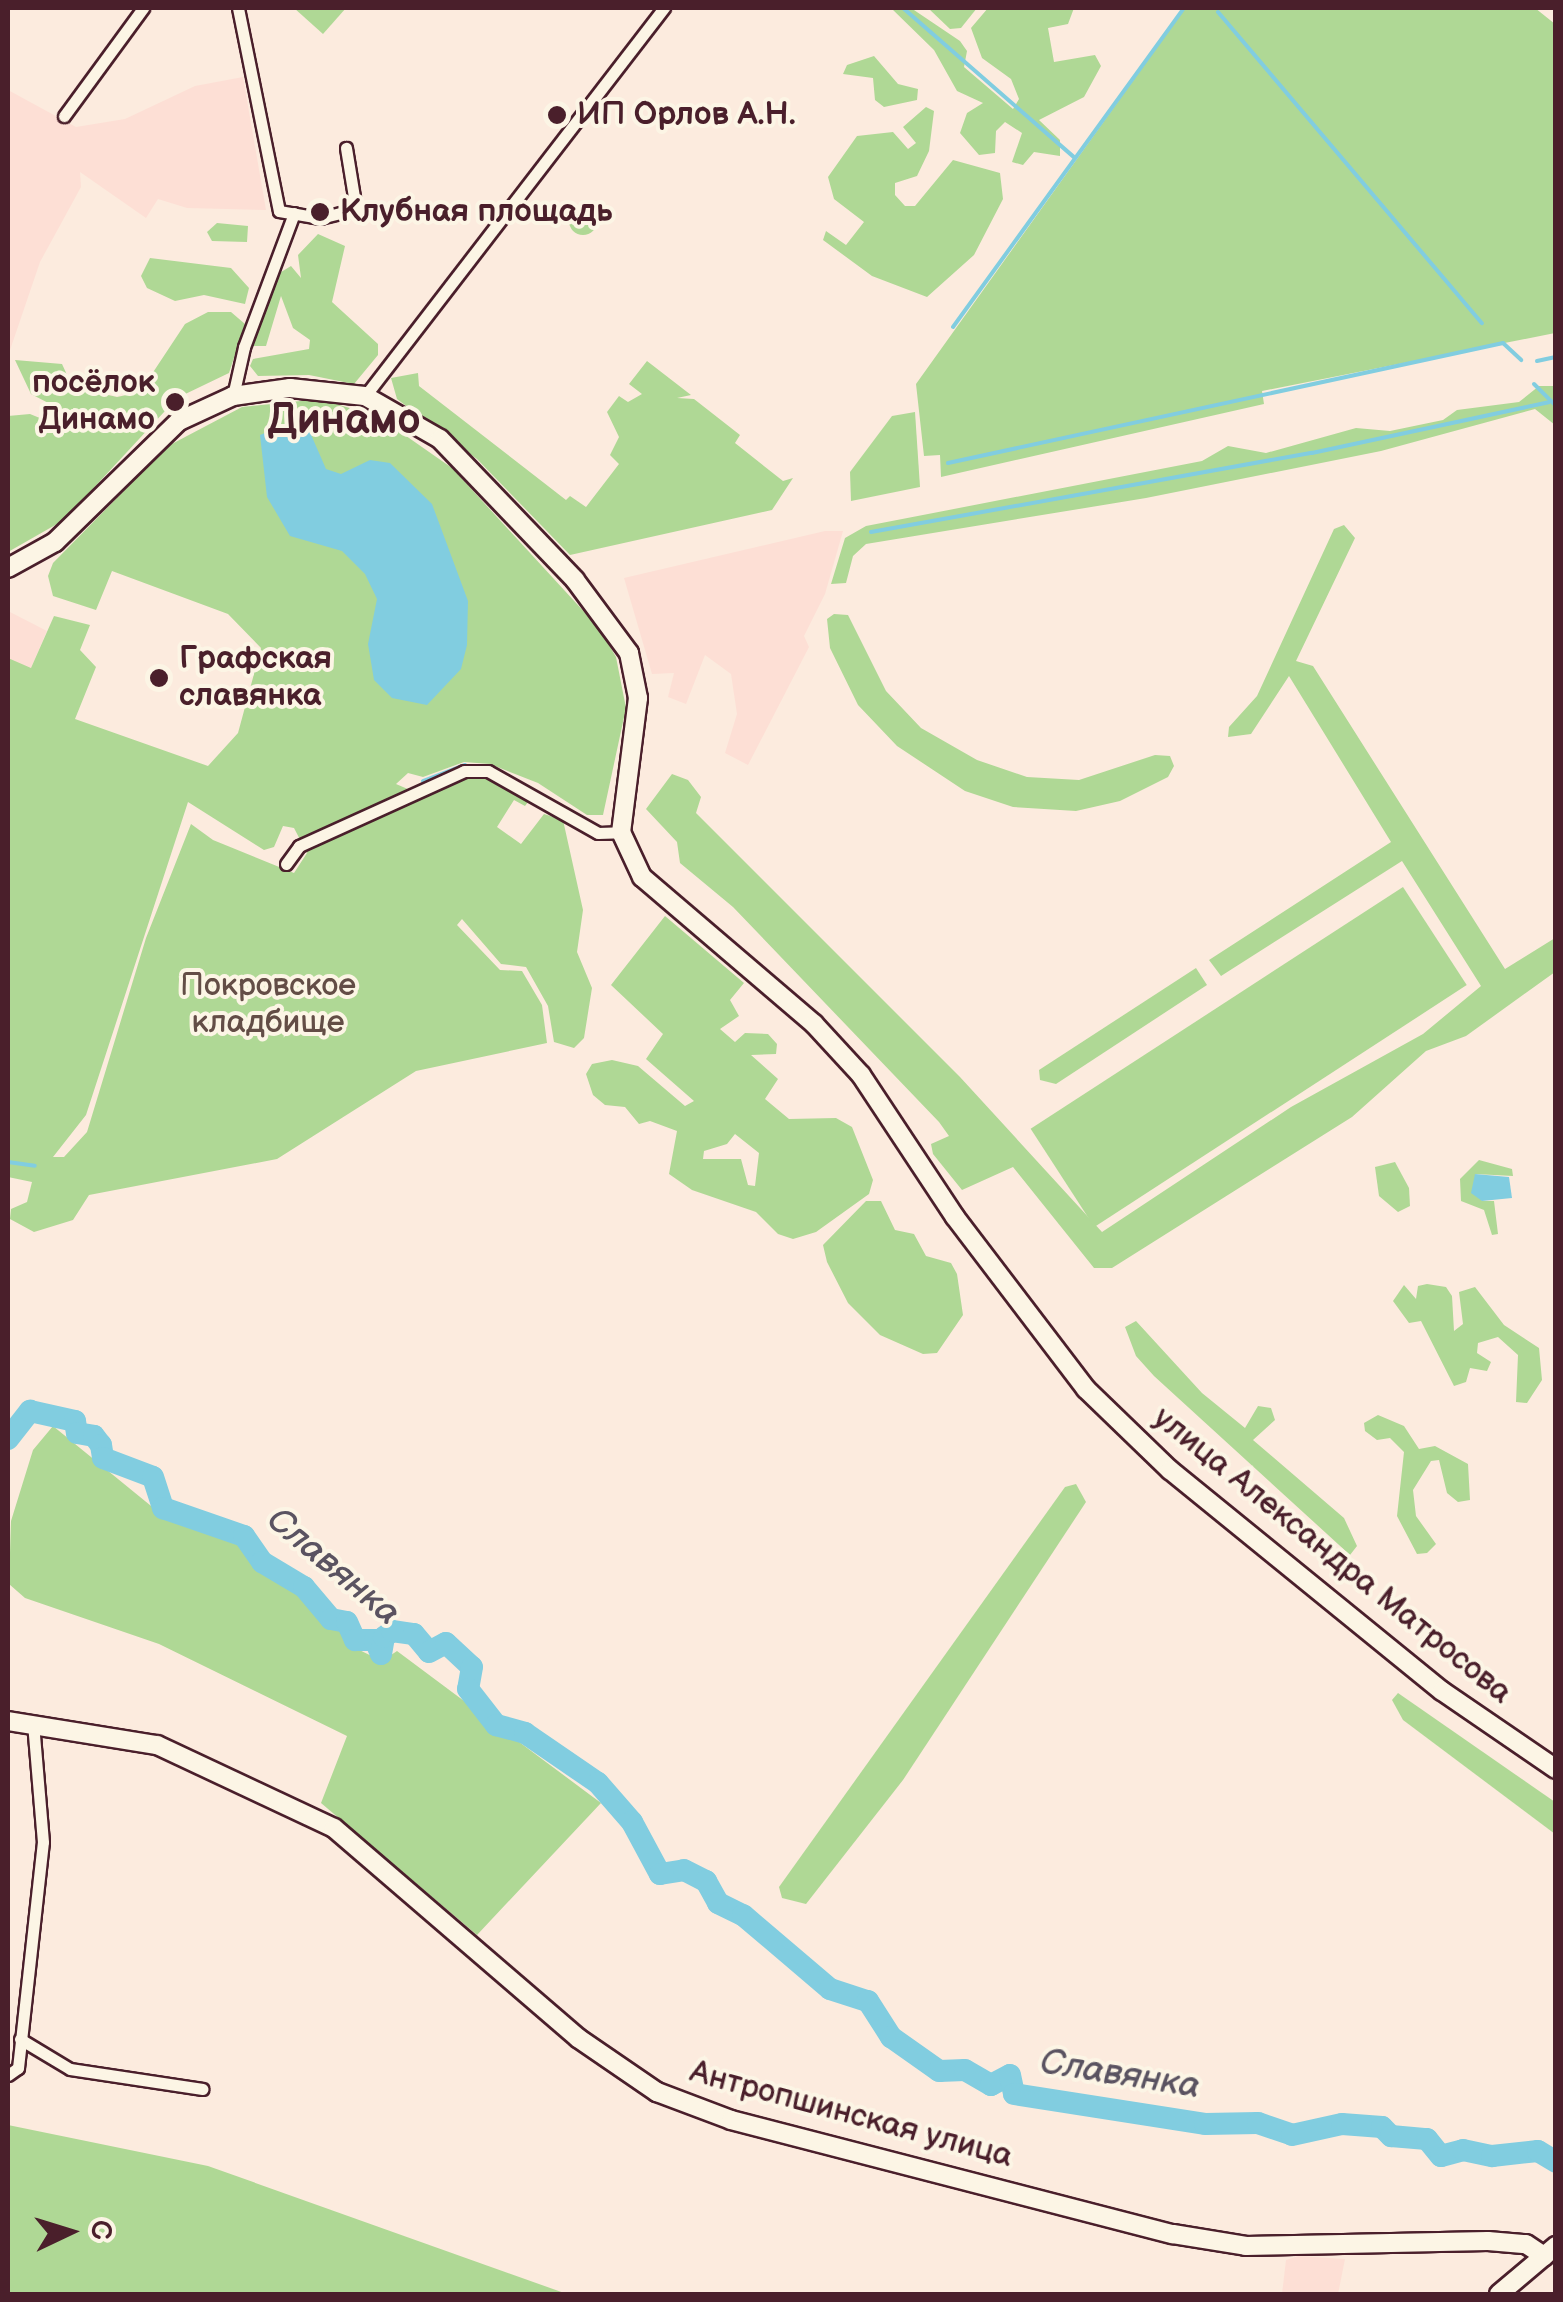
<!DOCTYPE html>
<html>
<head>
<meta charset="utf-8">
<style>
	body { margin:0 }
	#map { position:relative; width:1563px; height:2302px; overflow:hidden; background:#fcebde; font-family:"Balsamiq Sans",sans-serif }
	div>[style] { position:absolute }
	.built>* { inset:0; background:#fddfd5 }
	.green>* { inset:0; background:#afd895; transform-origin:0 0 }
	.round { border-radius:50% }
	.water>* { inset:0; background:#81cde0 }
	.stream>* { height:4px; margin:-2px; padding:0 2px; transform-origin:2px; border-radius:2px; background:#81cde0 }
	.river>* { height:22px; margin:-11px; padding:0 11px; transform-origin:11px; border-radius:11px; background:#81cde0 }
	.roads { filter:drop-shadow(2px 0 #4a1f2b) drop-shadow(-2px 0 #4a1f2b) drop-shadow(0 2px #4a1f2b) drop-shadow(0 -2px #4a1f2b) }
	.street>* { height:11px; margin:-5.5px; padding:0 5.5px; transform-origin:5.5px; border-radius:5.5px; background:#fcf5e5 }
	.secondary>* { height:18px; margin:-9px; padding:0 9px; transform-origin:9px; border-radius:9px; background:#fcf5e5 }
	.dots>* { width:28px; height:28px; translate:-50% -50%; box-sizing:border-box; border:5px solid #fcf5e5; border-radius:50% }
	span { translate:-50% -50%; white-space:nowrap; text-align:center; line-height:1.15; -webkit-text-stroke:8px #fcf5e5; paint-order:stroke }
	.poi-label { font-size:32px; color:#4a1f2b; font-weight:700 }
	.left { translate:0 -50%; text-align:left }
	.right { translate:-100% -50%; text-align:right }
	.park-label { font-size:32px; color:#634d46 }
	.street-label { font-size:32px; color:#4a1f2b }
	.water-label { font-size:35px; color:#5a5361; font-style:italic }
	.district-label { font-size:42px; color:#4a1f2b; font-weight:700 }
	.frame { position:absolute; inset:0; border:10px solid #4a1f2b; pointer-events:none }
	.north { position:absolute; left:20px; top:2182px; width:100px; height:100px; -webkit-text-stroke:8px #fcf5e5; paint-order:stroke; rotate:86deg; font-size:28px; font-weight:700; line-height:40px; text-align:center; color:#4a1f2b }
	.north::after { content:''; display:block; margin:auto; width:35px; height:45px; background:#4a1f2b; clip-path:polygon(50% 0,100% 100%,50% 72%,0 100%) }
</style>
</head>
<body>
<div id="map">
	<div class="built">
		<div style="clip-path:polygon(243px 77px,266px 210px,187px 208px,158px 199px,146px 218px,80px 172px,81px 187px,40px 262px,8px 356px,8px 90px,76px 127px,125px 119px,195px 86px)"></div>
		<div style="clip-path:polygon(825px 531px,843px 531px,825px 594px,804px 636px,809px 647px,748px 765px,725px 753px,737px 714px,731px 674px,705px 655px,686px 704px,668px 697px,674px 673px,652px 674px,624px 578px)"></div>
		<div style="clip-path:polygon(8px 611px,47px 631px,31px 668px,8px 663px)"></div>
		<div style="clip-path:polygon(1298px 2256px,1345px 2259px,1338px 2294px,1282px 2294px,1286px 2260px)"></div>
	</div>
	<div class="green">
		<div style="clip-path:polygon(294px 8px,346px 8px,323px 34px)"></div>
		<div style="clip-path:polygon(891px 8px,911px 8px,960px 41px,967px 51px,964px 67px,1013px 109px,1019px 99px,1011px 79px,982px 58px,971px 28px,988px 8px,1074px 8px,1068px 24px,1048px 28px,1054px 62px,1095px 55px,1101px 66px,1084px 97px,1039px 120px,1060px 140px,1060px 156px,1034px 152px,1023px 165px,1012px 162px,1022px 133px,1005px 122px,996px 131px,995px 153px,979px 155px,960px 133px,967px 113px,983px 103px,957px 91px,934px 50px)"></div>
		<div style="clip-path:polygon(928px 8px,977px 8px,961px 28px,950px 29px)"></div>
		<div style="clip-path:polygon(1185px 8px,1535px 8px,1555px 24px,1555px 333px,1262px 391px,1264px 404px,941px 477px,940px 455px,924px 456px,916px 384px)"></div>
		<div style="clip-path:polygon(874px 56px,898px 84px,918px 89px,917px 100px,884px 107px,875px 100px,873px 78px,843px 74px,847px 65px)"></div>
		<div style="clip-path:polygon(926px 107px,934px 111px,929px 151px,917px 176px,895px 183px,895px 195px,905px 206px,915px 206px,953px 160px,1000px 173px,1003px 199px,974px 255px,927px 297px,872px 276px,823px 240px,826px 231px,846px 245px,864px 222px,834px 199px,828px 177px,857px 136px,893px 132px,908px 149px,916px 143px,903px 127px)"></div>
		<div class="round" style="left:569px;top:207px;width:28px;height:28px"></div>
		<div style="clip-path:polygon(217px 223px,248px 226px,247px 242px,212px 241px,207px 232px)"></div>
		<div style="clip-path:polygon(318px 234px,345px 246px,332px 302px,378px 344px,378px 355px,354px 384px,309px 375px,258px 376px,250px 366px,253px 359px,309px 349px,310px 340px,293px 328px,281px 296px,266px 346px,247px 346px,273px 277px,291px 266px,301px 278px,298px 255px)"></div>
		<div style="clip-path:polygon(150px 258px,231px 268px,249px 288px,245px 304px,204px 295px,175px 301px,147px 288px,141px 276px)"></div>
		<div style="clip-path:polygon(208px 312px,231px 312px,245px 324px,229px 373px,177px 398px,64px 520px,8px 552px,8px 416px,30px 414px,74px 432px,81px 420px,31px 394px,15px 360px,62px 364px,68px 377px,91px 391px,117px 397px,140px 392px,185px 324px)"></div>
		<div style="clip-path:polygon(647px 361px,691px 395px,677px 398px,694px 399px,740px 435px,735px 443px,783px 481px,793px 478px,772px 510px,570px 555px,477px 459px,397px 399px,391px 378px,418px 373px,419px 386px,566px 500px,570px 496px,586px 507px,619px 464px,610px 455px,619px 437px,607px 412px,619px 396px,628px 402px,642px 394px,629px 384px)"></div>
		<div style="clip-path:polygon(1539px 386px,1555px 386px,1555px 425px,1535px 409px,1381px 451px,1146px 498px,866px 544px,853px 556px,846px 583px,831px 584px,845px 538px,866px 526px,1202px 461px,1228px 446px,1266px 453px,1356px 428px,1390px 431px,1443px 420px,1457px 410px,1519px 402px)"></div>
		<div style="clip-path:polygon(evenodd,320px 399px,379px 417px,452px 468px,599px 628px,616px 657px,626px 708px,603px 815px,587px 815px,538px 783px,490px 764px,464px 762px,423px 777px,408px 773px,396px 784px,410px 790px,472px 773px,532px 797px,525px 806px,514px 800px,497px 827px,521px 844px,544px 814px,563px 820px,583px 910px,577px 952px,592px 988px,584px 1038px,574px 1048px,554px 1042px,548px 1006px,526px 967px,501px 964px,462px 919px,457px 925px,500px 970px,522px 971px,542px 1005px,547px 1043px,416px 1071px,277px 1159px,89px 1195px,73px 1220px,34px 1232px,10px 1219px,11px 1209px,27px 1202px,32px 1182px,8px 1177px,8px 658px,31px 668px,54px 616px,90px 625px,80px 650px,96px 667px,75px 719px,208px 766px,238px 733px,261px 648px,228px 614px,112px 571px,96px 610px,53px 596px,48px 576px,53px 563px,168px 446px,242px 407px,320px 399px,188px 802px,264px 850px,274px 847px,283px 826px,294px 828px,307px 853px,294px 873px,213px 840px,191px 824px,146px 938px,87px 1132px,64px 1157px,53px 1157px,86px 1115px,188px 802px)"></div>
		<div style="clip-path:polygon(915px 412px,920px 487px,851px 501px,850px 472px,892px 416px)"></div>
		<div style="clip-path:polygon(1344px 525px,1355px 538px,1296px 661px,1313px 666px,1505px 969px,1555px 938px,1555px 972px,1466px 1036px,1426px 1051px,1352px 1117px,1112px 1268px,1094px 1268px,1013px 1167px,962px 1190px,933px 1154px,931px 1144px,949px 1136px,939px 1122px,733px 907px,680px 863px,677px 842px,646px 809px,672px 774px,688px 780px,701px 797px,696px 813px,960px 1077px,1102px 1232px,1291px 1107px,1423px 1034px,1481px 986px,1402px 861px,1221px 976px,1209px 960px,1391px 842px,1289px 676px,1251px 734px,1228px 737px,1229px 727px,1257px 696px,1334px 529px)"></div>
		<div style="clip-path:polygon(834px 614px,848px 615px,886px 691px,921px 728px,977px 760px,1027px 777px,1079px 780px,1155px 755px,1170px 756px,1174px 766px,1168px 777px,1120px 801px,1076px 811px,1013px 807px,965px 791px,897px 746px,858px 705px,830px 648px,827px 619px)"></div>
		<div style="left:1403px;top:887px;width:117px;height:444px;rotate:57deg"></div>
		<div style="clip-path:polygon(evenodd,665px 916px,744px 983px,730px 1000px,739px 1016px,720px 1029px,735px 1042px,745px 1033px,768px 1034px,777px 1044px,776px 1054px,751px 1055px,778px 1079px,765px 1099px,789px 1119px,836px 1118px,852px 1127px,873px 1180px,869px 1194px,816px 1232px,793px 1239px,778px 1234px,756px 1212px,692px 1190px,669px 1174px,677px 1131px,650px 1121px,639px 1124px,625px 1107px,605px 1105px,593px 1095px,586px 1074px,592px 1064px,612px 1060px,638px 1066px,685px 1106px,694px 1101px,646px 1059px,663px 1034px,611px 985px,665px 916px,735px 1134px,759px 1153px,755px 1186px,748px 1185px,741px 1159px,703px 1159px,704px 1151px,727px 1144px,735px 1134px)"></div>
		<div style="clip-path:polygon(1196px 968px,1207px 985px,1056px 1084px,1040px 1080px,1039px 1070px)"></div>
		<div style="clip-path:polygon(1479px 1160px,1512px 1169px,1513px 1176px,1475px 1174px,1482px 1201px,1494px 1201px,1498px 1234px,1492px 1235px,1484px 1210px,1461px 1201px,1460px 1179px)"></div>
		<div style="clip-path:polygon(1395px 1162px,1409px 1188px,1410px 1206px,1398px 1212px,1379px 1196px,1375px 1167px)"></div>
		<div style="clip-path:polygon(866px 1201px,881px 1201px,895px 1230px,914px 1234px,926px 1256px,951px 1263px,957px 1274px,963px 1315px,937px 1353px,923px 1354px,880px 1335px,848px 1303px,827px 1262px,823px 1245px)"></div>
		<div style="clip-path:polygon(1427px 1284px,1446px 1287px,1452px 1296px,1454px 1331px,1463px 1324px,1459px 1292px,1475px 1287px,1504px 1325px,1539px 1348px,1542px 1380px,1527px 1403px,1516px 1402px,1518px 1355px,1498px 1337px,1478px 1343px,1477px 1353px,1491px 1362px,1487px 1371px,1470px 1368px,1466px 1382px,1454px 1386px,1421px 1321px,1409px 1323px,1393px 1301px,1404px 1285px,1416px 1299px,1418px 1286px)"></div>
		<div style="clip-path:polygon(1136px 1321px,1202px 1393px,1245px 1428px,1258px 1406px,1271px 1408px,1275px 1420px,1253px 1440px,1344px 1518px,1357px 1546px,1350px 1555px,1154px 1376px,1136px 1356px,1125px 1327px)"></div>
		<div style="clip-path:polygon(1378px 1415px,1404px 1426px,1419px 1449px,1435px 1446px,1468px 1464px,1470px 1500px,1458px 1502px,1447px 1493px,1439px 1460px,1431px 1461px,1413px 1490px,1416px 1516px,1436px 1544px,1427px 1553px,1417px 1554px,1397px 1516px,1404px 1452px,1390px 1438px,1377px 1440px,1365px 1431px,1364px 1423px)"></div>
		<div style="clip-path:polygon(53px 1426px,156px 1510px,242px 1543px,263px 1570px,339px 1624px,349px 1645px,382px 1661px,397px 1651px,601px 1803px,477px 1935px,321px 1803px,347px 1736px,159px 1644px,25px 1598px,9px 1584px,11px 1521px,33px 1450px)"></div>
		<div style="clip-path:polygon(1076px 1484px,1086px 1502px,903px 1780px,806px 1904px,782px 1898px,779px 1887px,1065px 1487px)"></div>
		<div style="clip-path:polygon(1398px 1693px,1555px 1802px,1555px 1834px,1403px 1720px,1392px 1700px)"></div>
		<div style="clip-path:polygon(8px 2125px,208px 2166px,567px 2294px,8px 2294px)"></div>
	</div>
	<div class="water">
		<div style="clip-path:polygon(294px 421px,309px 430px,326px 469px,341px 474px,370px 460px,390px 463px,432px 504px,468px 601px,467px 645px,461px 669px,427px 705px,392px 698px,374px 680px,368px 644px,377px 599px,365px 574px,342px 551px,290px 536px,267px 497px,260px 435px)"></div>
		<div style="clip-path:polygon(1475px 1174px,1509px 1177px,1512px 1198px,1482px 1201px,1471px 1193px)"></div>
	</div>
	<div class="stream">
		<div style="left:903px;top:8px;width:228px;rotate:41.1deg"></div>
		<div style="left:1218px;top:12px;width:408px;rotate:49.7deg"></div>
		<div style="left:953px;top:327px;width:394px;rotate:-54.1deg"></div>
		<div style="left:1537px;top:361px;width:19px;rotate:-12deg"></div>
		<div style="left:1534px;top:384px;width:31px;rotate:45deg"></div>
		<div style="left:948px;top:463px;width:568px;rotate:-12.2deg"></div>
		<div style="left:1503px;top:343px;width:25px;rotate:43deg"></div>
		<div style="left:871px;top:532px;width:448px;rotate:-10.2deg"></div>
		<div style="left:1312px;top:453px;width:242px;rotate:-12.1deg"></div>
		<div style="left:423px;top:781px;width:45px;rotate:-20.9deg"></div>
		<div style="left:8px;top:1162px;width:27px;rotate:8deg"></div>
	</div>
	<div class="river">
		<div style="left:8px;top:1439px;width:36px;rotate:-52deg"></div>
		<div style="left:30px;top:1411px;width:46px;rotate:12.5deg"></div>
		<div style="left:75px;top:1421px;width:12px;rotate:81deg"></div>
		<div style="left:77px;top:1433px;width:17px;rotate:10deg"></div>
		<div style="left:94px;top:1436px;width:11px;rotate:52deg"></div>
		<div style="left:101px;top:1445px;width:13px;rotate:81deg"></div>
		<div style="left:103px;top:1458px;width:53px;rotate:20.8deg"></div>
		<div style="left:153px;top:1477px;width:33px;rotate:72deg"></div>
		<div style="left:163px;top:1508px;width:86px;rotate:19.1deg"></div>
		<div style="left:244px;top:1536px;width:32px;rotate:55deg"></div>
		<div style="left:262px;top:1562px;width:49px;rotate:30.8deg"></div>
		<div style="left:304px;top:1587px;width:42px;rotate:49.8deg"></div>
		<div style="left:331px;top:1619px;width:16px;rotate:11deg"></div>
		<div style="left:347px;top:1622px;width:20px;rotate:66deg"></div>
		<div style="left:355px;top:1640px;width:20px"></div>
		<div style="left:375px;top:1640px;width:15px;rotate:67deg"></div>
		<div style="left:381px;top:1654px;width:17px;rotate:-80deg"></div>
		<div style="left:384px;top:1637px;width:10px;rotate:-37deg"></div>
		<div style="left:392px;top:1631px;width:22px;rotate:8deg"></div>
		<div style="left:414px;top:1634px;width:23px;rotate:50deg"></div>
		<div style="left:429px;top:1652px;width:19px;rotate:-28deg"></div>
		<div style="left:446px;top:1643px;width:35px;rotate:43deg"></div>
		<div style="left:472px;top:1667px;width:22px;rotate:100deg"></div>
		<div style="left:468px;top:1689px;width:46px;rotate:52.1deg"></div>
		<div style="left:496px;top:1725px;width:30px;rotate:15deg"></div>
		<div style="left:525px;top:1733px;width:88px;rotate:34.4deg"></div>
		<div style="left:598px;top:1783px;width:52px;rotate:48.9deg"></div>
		<div style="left:632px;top:1822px;width:59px;rotate:61.7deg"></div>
		<div style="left:660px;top:1874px;width:24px;rotate:-9deg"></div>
		<div style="left:684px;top:1870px;width:25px;rotate:27deg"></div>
		<div style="left:706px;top:1881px;width:25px;rotate:61deg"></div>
		<div style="left:718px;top:1903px;width:28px;rotate:26deg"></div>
		<div style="left:743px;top:1915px;width:114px;rotate:40.4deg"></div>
		<div style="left:830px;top:1989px;width:40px;rotate:18deg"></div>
		<div style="left:868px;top:2001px;width:43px;rotate:57.4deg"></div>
		<div style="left:891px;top:2037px;width:59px;rotate:35.3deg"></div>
		<div style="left:939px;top:2071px;width:26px;rotate:-2deg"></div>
		<div style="left:965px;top:2070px;width:30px;rotate:30deg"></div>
		<div style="left:991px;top:2085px;width:21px;rotate:-28deg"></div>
		<div style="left:1010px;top:2075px;width:19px;rotate:78deg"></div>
		<div style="left:1014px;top:2094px;width:193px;rotate:8.9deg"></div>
		<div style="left:1205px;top:2124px;width:53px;rotate:-1.1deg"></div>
		<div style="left:1258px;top:2123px;width:36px;rotate:19deg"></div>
		<div style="left:1292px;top:2135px;width:51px;rotate:-12.4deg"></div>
		<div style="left:1342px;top:2124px;width:40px;rotate:4.3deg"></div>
		<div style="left:1382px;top:2127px;width:13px;rotate:45deg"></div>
		<div style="left:1391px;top:2136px;width:36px;rotate:5deg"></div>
		<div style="left:1427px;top:2139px;width:22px;rotate:51deg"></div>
		<div style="left:1441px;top:2156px;width:23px;rotate:-15deg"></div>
		<div style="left:1463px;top:2150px;width:30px;rotate:12deg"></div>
		<div style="left:1492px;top:2156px;width:46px;rotate:-6.2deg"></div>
		<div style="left:1538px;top:2151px;width:21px;rotate:31deg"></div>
	</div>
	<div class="roads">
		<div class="street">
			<div style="left:238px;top:8px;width:207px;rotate:78.6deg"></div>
			<div style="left:279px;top:211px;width:42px;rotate:9.7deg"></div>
			<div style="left:320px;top:218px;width:37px;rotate:-14deg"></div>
			<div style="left:356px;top:209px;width:62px;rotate:-99.3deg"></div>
			<div style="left:64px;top:116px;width:134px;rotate:-53.8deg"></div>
			<div style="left:233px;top:396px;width:50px;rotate:-77.3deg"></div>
			<div style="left:244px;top:347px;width:143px;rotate:-69.5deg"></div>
			<div style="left:365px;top:396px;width:490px;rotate:-52.4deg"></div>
			<div style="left:286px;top:864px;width:22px;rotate:-54deg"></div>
			<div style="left:299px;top:846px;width:181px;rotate:-24.4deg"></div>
			<div style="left:464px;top:771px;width:24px"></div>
			<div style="left:488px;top:771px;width:126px;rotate:29.4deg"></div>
			<div style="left:598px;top:833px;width:23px;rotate:-2deg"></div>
			<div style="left:20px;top:2039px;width:58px;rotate:31deg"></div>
			<div style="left:70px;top:2069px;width:134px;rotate:8.6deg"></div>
			<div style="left:8px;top:2075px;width:12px;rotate:-35deg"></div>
			<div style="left:18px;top:2068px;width:227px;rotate:-83.7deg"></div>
			<div style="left:43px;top:1842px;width:118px;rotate:-94.8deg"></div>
		</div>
		<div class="secondary">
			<div style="left:8px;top:568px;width:54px;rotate:-29deg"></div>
			<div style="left:55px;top:542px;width:173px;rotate:-44.3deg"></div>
			<div style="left:179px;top:421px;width:60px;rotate:-24.8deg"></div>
			<div style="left:233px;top:396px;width:58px;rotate:-8deg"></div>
			<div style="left:290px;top:388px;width:75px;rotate:6.1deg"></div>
			<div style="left:365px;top:396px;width:86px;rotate:29.8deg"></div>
			<div style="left:440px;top:439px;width:195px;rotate:46.2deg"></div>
			<div style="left:575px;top:580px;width:91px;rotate:53.5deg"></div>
			<div style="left:629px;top:653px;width:46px;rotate:78.7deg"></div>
			<div style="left:638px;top:698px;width:135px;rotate:97.2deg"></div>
			<div style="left:621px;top:832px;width:50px;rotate:65deg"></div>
			<div style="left:642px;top:877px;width:226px;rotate:40.5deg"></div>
			<div style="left:814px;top:1024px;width:69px;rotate:47.3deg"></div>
			<div style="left:861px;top:1075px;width:170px;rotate:56.5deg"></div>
			<div style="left:955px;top:1217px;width:216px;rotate:52.7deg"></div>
			<div style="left:1086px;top:1389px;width:117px;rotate:44deg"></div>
			<div style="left:1170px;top:1470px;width:350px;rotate:39.1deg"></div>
			<div style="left:1442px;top:1691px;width:138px;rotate:34.4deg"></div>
			<div style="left:8px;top:1721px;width:151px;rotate:9.2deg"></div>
			<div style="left:157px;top:1745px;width:195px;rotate:25.1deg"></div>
			<div style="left:334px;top:1828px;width:322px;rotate:40.7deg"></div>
			<div style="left:578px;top:2038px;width:96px;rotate:34.4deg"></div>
			<div style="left:657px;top:2092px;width:79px;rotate:20.7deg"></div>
			<div style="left:731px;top:2120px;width:456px;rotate:14.5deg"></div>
			<div style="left:1173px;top:2234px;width:74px;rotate:9.3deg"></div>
			<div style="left:1246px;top:2246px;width:242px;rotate:-1.2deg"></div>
			<div style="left:1488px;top:2241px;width:38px;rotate:5deg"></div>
			<div style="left:1526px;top:2244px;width:22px;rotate:34deg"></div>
			<div style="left:1499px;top:2294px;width:75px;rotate:-40.1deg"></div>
		</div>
	</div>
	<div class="dots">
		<div style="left:557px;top:115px;background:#4a1f2b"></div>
		<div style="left:320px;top:212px;background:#4a1f2b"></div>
		<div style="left:175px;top:402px;background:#4a1f2b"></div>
		<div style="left:159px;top:678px;background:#4a1f2b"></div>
	</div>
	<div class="poi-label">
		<span class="left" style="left:577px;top:115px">ИП Орлов А.Н.</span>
		<span class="left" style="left:340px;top:212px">Клубная площадь</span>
		<span class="right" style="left:155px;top:402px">посёлок<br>Динамо</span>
		<span class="left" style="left:179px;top:678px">Графская<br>славянка</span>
	</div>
	<div class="park-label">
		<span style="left:268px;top:1005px">Покровское<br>кладбище</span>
	</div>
	<div class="street-label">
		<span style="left:1332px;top:1556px;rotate:39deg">улица Александра Матросова</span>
		<span style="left:851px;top:2115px;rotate:15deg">Антропшинская улица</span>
	</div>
	<div class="water-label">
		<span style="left:333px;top:1567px;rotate:40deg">Славянка</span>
		<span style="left:1120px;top:2075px;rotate:9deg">Славянка</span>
	</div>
	<div class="district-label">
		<span style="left:344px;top:421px">Динамо</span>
	</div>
	<div class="frame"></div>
	<div class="north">С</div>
</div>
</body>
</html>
